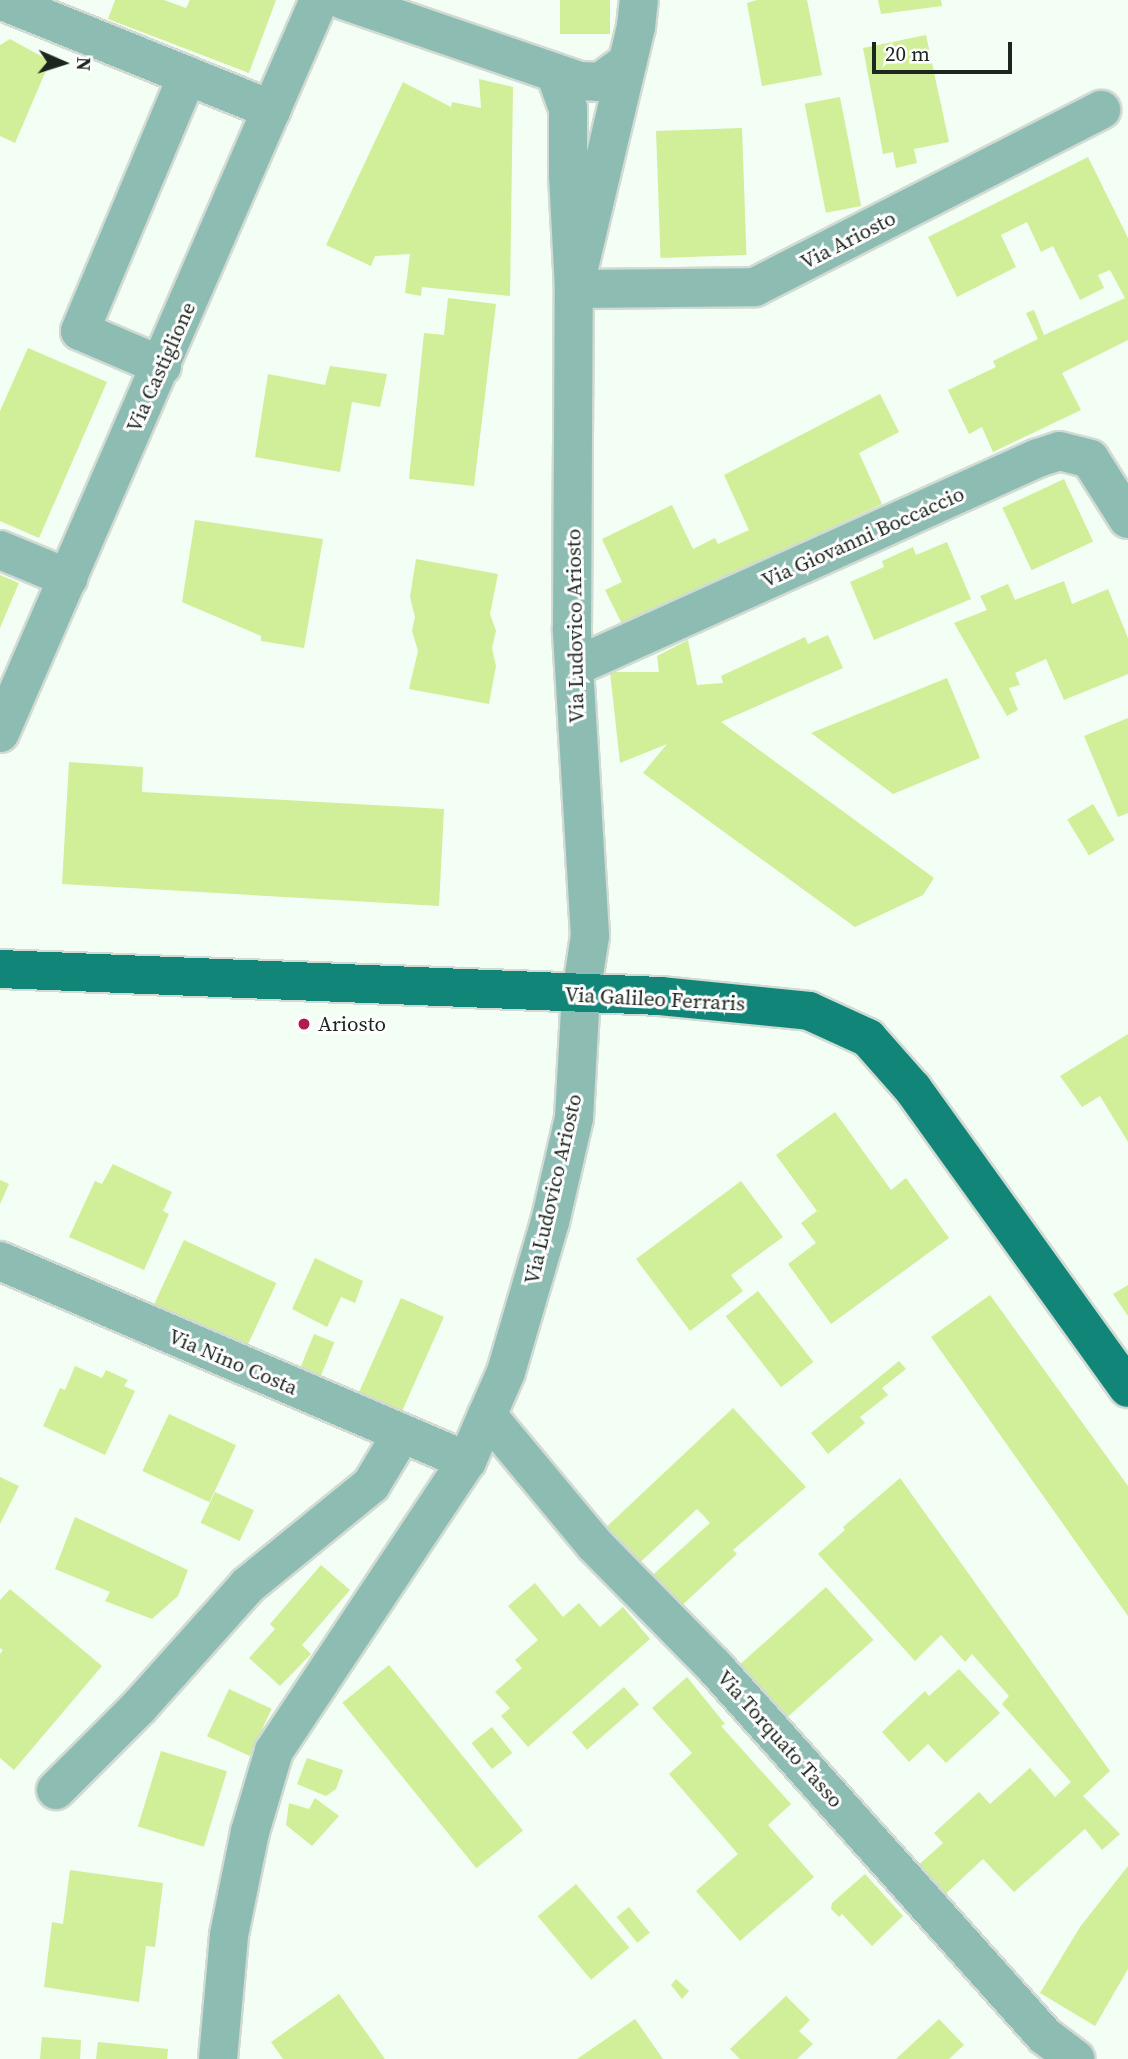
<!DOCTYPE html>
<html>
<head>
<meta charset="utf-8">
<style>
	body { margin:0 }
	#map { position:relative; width:1128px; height:2059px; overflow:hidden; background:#f3fef5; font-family:"Source Serif 4",serif }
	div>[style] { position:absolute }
	.building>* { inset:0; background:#d1ee99; transform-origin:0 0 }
	.roads { filter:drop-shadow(2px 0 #d1dbd3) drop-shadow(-2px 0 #d1dbd3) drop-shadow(0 2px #d1dbd3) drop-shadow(0 -2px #d1dbd3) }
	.minor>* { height:38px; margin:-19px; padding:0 19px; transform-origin:19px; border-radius:19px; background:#8dbcb3 }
	.major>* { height:38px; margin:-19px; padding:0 19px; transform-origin:19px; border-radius:19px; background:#118678 }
	.dots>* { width:19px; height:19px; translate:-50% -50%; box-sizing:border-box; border:4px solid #fff; border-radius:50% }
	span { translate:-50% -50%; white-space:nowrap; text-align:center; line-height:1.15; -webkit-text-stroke:6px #fff; paint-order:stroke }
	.street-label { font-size:21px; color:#1c261e }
	.poi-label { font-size:21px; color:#1c261e }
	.left { translate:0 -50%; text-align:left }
	.north { position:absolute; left:28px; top:28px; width:70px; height:70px; -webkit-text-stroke:5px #fff; paint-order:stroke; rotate:93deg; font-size:19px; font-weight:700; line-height:28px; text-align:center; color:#1c261e }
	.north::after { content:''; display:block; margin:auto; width:24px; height:32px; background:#1c261e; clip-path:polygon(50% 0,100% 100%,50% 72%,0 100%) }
	.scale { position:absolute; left:872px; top:42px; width:140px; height:32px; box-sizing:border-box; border:4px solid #1c261e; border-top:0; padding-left:9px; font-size:21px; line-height:24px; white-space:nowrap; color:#1c261e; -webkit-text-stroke:5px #fff; paint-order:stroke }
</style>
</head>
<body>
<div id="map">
	<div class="building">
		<div style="clip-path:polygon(115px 0,164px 0,186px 8px,190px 0,276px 0,249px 73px,108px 19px)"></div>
		<div style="left:560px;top:0;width:50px;height:34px"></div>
		<div style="clip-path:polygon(757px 0,807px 0,822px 75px,762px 86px,747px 3px)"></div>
		<div style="clip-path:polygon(878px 0,941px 0,942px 6px,881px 14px)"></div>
		<div style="clip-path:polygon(926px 35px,949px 142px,914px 149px,917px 163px,896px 168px,893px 152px,883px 154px,863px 48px)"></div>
		<div style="clip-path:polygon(10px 39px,50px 61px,15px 143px,0 136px,0 45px)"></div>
		<div style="clip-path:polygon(479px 79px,513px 87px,510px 296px,422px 287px,421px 296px,405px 293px,410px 254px,375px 256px,371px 266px,326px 245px,403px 82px,451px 107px,452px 102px,481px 108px)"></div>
		<div style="left:840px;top:97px;width:111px;height:36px;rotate:79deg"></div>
		<div style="left:742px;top:128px;width:127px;height:86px;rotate:88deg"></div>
		<div style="clip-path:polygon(1088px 157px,1128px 238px,1128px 340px,1062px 373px,1081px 410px,993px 452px,982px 427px,969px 434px,948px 390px,996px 367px,993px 361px,1038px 339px,1026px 313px,1034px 310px,1044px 335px,1125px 298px,1110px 270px,1098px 275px,1104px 288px,1080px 300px,1053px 246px,1041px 252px,1027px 222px,1001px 235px,1016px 267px,957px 297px,928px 237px)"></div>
		<div style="clip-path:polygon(448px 298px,496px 304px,474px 486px,409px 479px,424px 333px,444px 335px)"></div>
		<div style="clip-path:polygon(28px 348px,107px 382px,39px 538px,0 521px,0 411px)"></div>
		<div style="clip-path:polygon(330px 366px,387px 374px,380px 407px,352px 402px,340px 472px,255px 457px,268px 374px,325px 385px)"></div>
		<div style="clip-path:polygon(880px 394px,899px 432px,859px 453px,882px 504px,623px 626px,605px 590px,622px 582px,602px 539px,672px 505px,693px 549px,715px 538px,718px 544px,749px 530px,724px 475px)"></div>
		<div style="left:1064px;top:479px;width:69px;height:68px;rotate:65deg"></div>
		<div style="clip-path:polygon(195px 520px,323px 539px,304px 648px,261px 641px,261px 636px,182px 602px)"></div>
		<div style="clip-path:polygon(947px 542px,971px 599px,874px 640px,850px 582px,884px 567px,882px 561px,913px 547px,916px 555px)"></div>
		<div style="clip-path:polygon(416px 559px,498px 574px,490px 614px,496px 631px,492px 648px,496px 666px,489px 704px,409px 689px,418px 651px,412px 631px,415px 617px,410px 597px)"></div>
		<div style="clip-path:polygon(0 575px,19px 583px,0 628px)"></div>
		<div style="clip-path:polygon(1064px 581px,1072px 604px,1108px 589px,1128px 638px,1128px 674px,1064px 700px,1046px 659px,1015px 673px,1020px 685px,1009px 688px,1018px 710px,1007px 716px,954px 623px,987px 610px,980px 596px,1008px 584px,1015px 600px)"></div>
		<div style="clip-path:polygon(828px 635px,843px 668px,721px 722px,934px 878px,923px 895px,855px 927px,643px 773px,667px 744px,620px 763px,610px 672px,659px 672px,657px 656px,688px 640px,697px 685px,723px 683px,721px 676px,805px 637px,808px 644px)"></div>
		<div style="clip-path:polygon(947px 678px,980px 758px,893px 794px,811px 733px)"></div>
		<div style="clip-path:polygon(1128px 718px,1128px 813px,1118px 817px,1084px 736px)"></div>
		<div style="clip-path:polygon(69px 762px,143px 767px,142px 792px,444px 809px,439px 906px,62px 884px)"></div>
		<div style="left:1093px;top:804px;width:42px;height:30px;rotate:59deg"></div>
		<div style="clip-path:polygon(1128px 1034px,1128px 1142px,1100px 1096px,1082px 1107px,1060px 1076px)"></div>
		<div style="clip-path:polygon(835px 1112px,891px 1190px,906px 1178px,949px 1238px,831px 1324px,788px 1264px,816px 1243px,801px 1223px,817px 1211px,776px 1155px)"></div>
		<div style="clip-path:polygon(113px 1164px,172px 1192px,163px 1211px,169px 1214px,144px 1270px,69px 1237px,95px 1181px,102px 1184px)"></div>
		<div style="clip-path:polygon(0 1180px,9px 1184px,0 1204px)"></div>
		<div style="clip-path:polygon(741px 1181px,783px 1237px,731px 1275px,743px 1291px,690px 1331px,636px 1259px)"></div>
		<div style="left:184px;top:1240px;width:102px;height:77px;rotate:25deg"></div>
		<div style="clip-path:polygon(315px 1258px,363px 1281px,355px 1303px,341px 1297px,327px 1327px,292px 1309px)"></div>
		<div style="clip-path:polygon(1128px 1285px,1128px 1316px,1113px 1294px)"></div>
		<div style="left:758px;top:1291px;width:90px;height:41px;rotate:52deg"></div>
		<div style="clip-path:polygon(990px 1295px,1128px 1486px,1128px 1616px,931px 1337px)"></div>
		<div style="left:401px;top:1298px;width:47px;height:113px;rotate:24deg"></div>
		<div style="left:314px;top:1334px;width:22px;height:44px;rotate:22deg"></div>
		<div style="clip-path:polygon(899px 1361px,906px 1369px,882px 1388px,888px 1395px,860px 1417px,865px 1423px,828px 1454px,811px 1433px)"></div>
		<div style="clip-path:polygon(75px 1366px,102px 1378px,106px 1370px,128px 1380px,124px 1386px,135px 1391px,105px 1455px,43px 1426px,60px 1388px,65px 1390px)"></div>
		<div style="clip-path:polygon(733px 1408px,806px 1487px,733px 1550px,737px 1554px,676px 1611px,646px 1581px,710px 1523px,703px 1515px,697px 1509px,633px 1569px,600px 1533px)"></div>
		<div style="left:169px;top:1414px;width:74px;height:63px;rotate:25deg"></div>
		<div style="clip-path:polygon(0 1477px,19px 1486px,0 1524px)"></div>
		<div style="clip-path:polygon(900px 1478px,1110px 1771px,1083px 1796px,1120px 1834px,1102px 1850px,1085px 1829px,1014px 1892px,983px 1859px,939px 1900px,913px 1870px,943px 1843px,934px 1833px,979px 1792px,990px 1804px,1030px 1768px,1055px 1797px,1071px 1782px,1002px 1704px,1009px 1696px,972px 1654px,965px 1662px,941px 1635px,915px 1661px,818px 1554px,845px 1530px,843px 1527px)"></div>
		<div style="left:215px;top:1492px;width:43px;height:34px;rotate:25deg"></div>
		<div style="clip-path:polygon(75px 1517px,188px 1570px,178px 1596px,152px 1619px,105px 1601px,110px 1592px,55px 1569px)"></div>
		<div style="clip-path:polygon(321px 1565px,350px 1590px,302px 1645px,311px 1654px,280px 1686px,249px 1658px,275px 1629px,270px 1624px)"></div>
		<div style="clip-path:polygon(535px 1583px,563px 1617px,579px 1603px,600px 1627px,623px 1607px,650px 1639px,528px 1747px,501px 1716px,510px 1708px,495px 1692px,522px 1668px,515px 1660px,538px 1640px,508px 1606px)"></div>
		<div style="left:826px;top:1587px;width:71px;height:123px;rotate:48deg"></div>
		<div style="clip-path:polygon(10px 1589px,102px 1666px,14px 1770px,0 1758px,0 1654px,3px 1650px,0 1648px,0 1600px)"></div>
		<div style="left:389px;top:1665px;width:213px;height:60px;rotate:51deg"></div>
		<div style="clip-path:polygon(959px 1669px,1000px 1713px,946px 1763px,928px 1744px,909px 1762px,882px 1732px,925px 1691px,929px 1696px)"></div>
		<div style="clip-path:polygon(687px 1677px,725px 1724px,721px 1726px,791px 1804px,768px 1825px,814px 1877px,740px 1941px,696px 1891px,738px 1854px,669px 1774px,692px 1753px,652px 1708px)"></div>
		<div style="left:624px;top:1687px;width:23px;height:69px;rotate:49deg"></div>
		<div style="left:229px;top:1689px;width:47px;height:52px;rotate:25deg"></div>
		<div style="left:492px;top:1727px;width:33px;height:26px;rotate:52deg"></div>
		<div style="left:161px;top:1751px;width:69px;height:79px;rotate:17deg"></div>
		<div style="clip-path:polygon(307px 1758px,343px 1770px,336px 1789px,326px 1796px,297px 1784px)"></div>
		<div style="clip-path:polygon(315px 1798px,339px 1816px,312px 1846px,286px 1825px,289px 1803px,309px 1809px)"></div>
		<div style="clip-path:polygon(1128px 1866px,1128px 1969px,1095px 2026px,1040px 1993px,1080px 1927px)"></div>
		<div style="clip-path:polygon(70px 1870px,163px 1883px,155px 1947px,146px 1946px,139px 2002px,44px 1987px,52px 1922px,63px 1924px)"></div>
		<div style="clip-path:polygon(865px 1874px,903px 1916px,872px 1946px,842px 1914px,839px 1917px,831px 1909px,832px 1903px)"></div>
		<div style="left:576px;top:1884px;width:83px;height:50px;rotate:50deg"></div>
		<div style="left:629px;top:1907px;width:33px;height:16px;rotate:51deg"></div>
		<div style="clip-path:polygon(676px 1979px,689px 1991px,682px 1999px,671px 1985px)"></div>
		<div style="clip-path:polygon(339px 1994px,385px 2059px,283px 2059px,271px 2042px)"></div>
		<div style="clip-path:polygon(786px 1996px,810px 2020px,799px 2031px,813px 2044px,797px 2059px,740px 2059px,730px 2049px)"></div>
		<div style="clip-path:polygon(635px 2019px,663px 2059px,577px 2059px)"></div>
		<div style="clip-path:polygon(939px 2019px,964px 2045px,949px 2059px,896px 2059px)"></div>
		<div style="clip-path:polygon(42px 2037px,81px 2040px,80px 2059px,40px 2059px)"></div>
		<div style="clip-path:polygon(98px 2042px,168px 2049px,167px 2059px,96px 2059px)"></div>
	</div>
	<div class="roads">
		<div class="minor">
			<div style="left:0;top:0;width:293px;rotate:22deg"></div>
			<div style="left:343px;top:0;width:250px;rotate:18.9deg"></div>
			<div style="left:580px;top:81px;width:20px;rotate:3deg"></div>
			<div style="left:600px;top:82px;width:34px;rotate:-36deg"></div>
			<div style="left:555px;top:73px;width:37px;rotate:70deg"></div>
			<div style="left:568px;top:108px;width:67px;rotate:90deg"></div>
			<div style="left:568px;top:175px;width:114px;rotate:87deg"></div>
			<div style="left:574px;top:289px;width:181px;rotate:-0.6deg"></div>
			<div style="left:755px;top:287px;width:389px;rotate:-27.1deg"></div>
			<div style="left:162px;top:366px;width:89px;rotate:-156.9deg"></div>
			<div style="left:80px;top:331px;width:277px;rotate:-67.2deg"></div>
			<div style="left:0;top:550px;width:74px;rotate:22.4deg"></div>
			<div style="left:574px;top:667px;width:509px;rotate:-24.25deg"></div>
			<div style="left:1038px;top:458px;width:22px;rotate:-18deg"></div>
			<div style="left:1059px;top:451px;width:32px;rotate:14deg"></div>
			<div style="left:1090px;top:459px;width:71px;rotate:57.7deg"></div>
			<div style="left:0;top:733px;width:799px;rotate:-66.48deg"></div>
			<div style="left:0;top:1261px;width:508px;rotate:23.18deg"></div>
			<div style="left:487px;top:1415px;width:168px;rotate:50.3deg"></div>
			<div style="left:594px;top:1544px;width:171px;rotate:45.5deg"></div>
			<div style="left:714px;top:1666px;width:496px;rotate:48.2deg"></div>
			<div style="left:1045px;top:2036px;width:38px;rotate:37deg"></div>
			<div style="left:56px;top:1790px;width:117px;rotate:-45deg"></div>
			<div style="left:139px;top:1707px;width:162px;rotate:-48.2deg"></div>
			<div style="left:247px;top:1586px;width:160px;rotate:-39.2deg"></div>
			<div style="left:371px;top:1485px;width:58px;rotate:-59deg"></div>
			<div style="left:218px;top:2059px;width:124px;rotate:-84.9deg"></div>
			<div style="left:229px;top:1935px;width:105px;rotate:-78.5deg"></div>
			<div style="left:250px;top:1832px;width:84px;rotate:-73.5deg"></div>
			<div style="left:274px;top:1751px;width:348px;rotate:-56.4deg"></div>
			<div style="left:467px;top:1461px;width:97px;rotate:-66.3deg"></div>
			<div style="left:506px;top:1372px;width:156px;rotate:-73.7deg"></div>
			<div style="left:550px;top:1222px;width:107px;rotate:-77deg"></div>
			<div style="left:574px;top:1118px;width:124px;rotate:-86.8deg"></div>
			<div style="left:581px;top:994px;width:59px;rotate:-81.2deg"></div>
			<div style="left:590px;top:936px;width:308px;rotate:-93.4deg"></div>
			<div style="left:572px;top:629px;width:340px;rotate:-89.7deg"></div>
			<div style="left:574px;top:289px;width:269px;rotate:-76.7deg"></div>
			<div style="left:636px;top:27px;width:27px;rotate:-84deg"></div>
		</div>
		<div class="major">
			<div style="left:0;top:969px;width:661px;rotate:2.34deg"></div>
			<div style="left:660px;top:996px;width:150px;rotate:5.7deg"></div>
			<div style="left:809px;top:1011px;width:65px;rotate:24.6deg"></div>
			<div style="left:868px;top:1038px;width:68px;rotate:48.6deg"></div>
			<div style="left:913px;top:1089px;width:368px;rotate:54.3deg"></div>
		</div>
	</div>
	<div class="dots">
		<div style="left:304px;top:1024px;background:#ae1d4e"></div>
	</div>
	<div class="street-label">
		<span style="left:848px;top:240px;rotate:-27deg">Via Ariosto</span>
		<span style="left:161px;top:367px;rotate:-66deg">Via Castiglione</span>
		<span style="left:863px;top:537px;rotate:-24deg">Via Giovanni Boccaccio</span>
		<span style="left:575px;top:626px;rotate:-91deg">Via Ludovico Ariosto</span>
		<span style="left:655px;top:999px;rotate:3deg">Via Galileo Ferraris</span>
		<span style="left:553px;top:1189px;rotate:-77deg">Via Ludovico Ariosto</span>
		<span style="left:233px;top:1362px;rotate:23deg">Via Nino Costa</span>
		<span style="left:780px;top:1739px;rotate:48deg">Via Torquato Tasso</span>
	</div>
	<div class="poi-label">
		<span class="left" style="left:318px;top:1024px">Ariosto</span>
	</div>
	<div class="north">N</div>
	<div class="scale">20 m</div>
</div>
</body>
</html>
